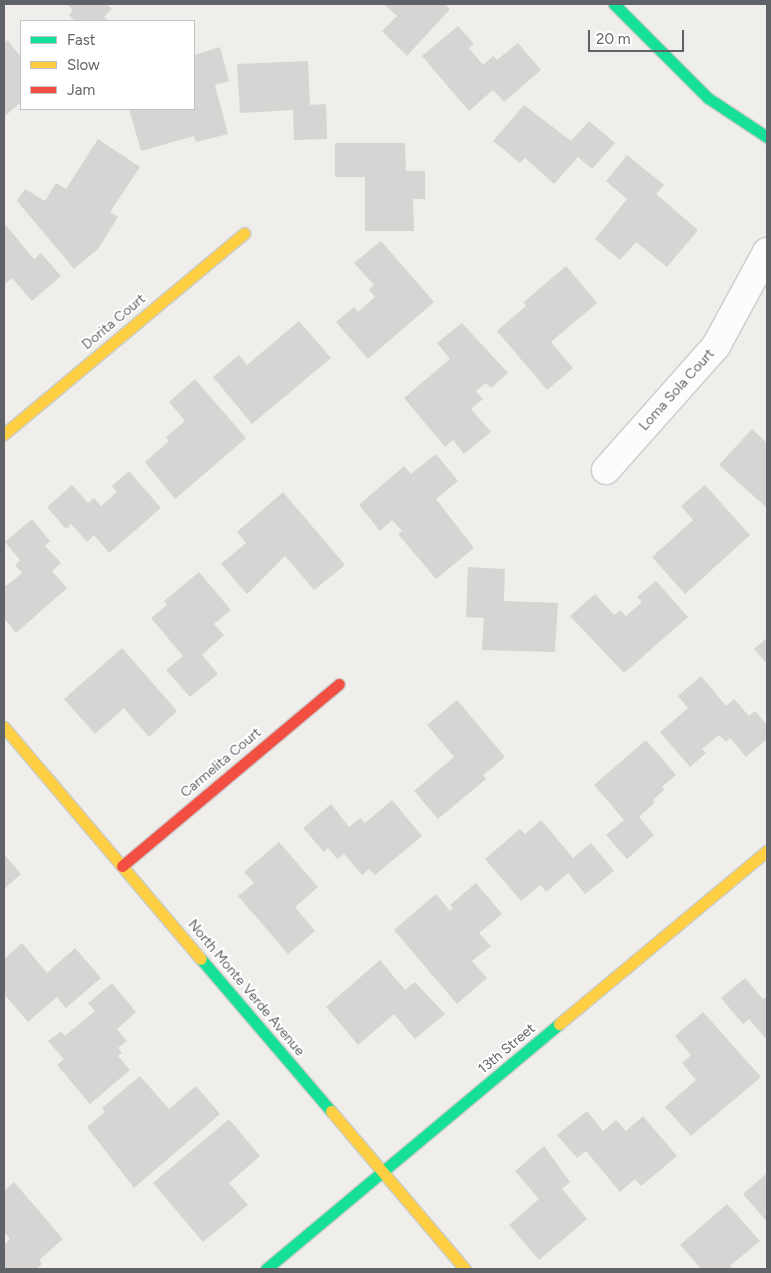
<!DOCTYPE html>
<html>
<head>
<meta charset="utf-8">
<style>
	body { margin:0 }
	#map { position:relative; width:771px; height:1273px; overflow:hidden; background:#efeeea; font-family:Figtree,sans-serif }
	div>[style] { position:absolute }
	.building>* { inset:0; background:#d6d5d3 }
	.roads { filter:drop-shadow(1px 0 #cbcccc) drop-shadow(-1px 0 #cbcccc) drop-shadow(0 1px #cbcccc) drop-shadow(0 -1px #cbcccc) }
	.street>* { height:28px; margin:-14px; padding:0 14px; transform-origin:14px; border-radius:14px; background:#fdfcfc }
	.fast>* { height:11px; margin:-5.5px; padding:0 5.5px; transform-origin:5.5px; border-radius:5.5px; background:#16e098 }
	.slow>* { height:11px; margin:-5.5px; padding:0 5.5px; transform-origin:5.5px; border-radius:5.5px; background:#ffcf43 }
	.jam>* { height:11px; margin:-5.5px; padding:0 5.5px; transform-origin:5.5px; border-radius:5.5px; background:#f24e42 }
	span { translate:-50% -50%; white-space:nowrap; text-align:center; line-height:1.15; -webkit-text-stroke:4px #fff; paint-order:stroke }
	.street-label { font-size:14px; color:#5f6368 }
	.frame { position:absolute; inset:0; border:5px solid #5f6368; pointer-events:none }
	.legend { position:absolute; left:20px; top:20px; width:175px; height:90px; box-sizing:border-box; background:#fff; border:1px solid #bfc1c3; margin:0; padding:6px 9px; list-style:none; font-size:15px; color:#5f6368 }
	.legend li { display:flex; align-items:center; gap:10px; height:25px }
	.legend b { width:25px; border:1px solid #bfc1c3 }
	.scale { position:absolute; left:588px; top:30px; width:96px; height:22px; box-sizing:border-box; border:2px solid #5f6368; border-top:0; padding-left:6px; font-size:15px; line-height:18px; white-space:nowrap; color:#5f6368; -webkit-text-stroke:4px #fff; paint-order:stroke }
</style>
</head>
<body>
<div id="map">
	<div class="building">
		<div style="clip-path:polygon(66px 4px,106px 4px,112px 9px,104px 17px,109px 21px,75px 21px,69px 15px,73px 10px)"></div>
		<div style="clip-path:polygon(384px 4px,445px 4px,450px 9px,407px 56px,382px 31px,397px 16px)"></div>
		<div style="clip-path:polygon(458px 26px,474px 44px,469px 48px,483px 65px,493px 56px,497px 60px,518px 43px,541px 70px,504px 102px,493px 90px,469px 111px,422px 56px)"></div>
		<div style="clip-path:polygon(7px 40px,21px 57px,21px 102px,4px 117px,4px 43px)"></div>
		<div style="clip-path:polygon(220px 47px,229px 81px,215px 85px,228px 134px,196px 142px,194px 136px,141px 151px,129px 109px,194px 109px,194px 55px)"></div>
		<div style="clip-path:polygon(308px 61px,310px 105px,326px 104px,327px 139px,294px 140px,293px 110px,240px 113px,237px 64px)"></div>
		<div style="clip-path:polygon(524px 105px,571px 141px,589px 121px,615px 143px,592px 169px,578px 157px,554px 184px,525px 158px,520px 163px,493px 141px)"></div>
		<div style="clip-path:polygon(98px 139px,140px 167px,110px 212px,118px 217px,98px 249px,74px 269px,17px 201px,25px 189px,45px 201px,56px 183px,66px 189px)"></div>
		<div style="clip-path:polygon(335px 143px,405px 143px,406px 171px,425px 171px,425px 199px,413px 199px,414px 231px,365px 231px,365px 177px,335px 177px)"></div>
		<div style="clip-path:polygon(627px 155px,664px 185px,656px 194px,698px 230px,667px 267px,636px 242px,620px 260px,595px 239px,627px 199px,606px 181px)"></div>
		<div style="clip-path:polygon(4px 223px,34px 259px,41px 253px,61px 276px,32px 301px,12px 278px,4px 285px)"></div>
		<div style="clip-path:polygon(381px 241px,434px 302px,368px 359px,336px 322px,354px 307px,358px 312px,375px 297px,369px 290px,374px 285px,354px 263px)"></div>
		<div style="clip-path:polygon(566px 266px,597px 303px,551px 342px,573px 368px,547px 390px,497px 331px,526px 306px,524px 302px)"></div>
		<div style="clip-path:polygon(299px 321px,331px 358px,252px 424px,213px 377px,239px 355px,247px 365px)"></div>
		<div style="clip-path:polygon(462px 323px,508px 373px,491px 388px,486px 383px,476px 391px,483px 399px,471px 409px,491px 432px,464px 454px,453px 440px,445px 447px,404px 398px,450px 359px,437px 343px)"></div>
		<div style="clip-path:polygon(195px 379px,246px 438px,175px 499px,145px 462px,169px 441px,166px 437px,185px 421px,169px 402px)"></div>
		<div style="clip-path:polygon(752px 429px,767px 443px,767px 508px,719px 465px)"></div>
		<div style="clip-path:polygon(436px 454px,458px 481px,436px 499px,474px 548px,436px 579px,398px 534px,402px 531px,392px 520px,380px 531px,359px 505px,404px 466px,411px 474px)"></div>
		<div style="clip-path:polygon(129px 471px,161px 508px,109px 553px,94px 535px,87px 542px,71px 524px,66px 529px,47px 507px,72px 485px,88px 503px,94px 498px,101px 506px,117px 492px,112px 486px)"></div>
		<div style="clip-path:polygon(705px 485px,750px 535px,685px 594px,652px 557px,693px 520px,681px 506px)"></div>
		<div style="clip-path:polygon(283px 492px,345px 565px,314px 590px,285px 556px,247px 594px,221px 564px,246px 543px,237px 532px)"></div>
		<div style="clip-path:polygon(32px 519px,50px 541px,45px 546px,61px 563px,52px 571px,67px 588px,16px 633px,4px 618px,4px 583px,6px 586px,22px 573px,15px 565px,20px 560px,5px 542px)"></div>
		<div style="clip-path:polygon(468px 567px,505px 569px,504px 601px,558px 603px,555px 652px,482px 650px,484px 618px,466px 617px)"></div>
		<div style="clip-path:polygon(199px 572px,231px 610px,214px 624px,224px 635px,202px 655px,218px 674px,190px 697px,166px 670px,183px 656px,151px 618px,167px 605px,164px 601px)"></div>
		<div style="clip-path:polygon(656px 581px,688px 617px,624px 673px,570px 616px,595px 594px,614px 615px,620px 610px,626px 616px,642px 602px,637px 597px)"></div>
		<div style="clip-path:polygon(767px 638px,767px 664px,754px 649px)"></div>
		<div style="clip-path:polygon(122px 648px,177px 711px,149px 737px,124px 708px,95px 734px,64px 699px)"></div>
		<div style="clip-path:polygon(701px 676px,726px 706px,734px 699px,749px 716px,755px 711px,767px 725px,767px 739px,746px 757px,730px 738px,726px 742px,719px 735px,702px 749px,706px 753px,690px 767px,660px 732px,688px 708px,678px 696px)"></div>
		<div style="clip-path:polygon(457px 700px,505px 757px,483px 775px,486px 779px,438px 819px,414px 791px,454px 757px,427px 725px)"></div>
		<div style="clip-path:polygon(646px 740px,676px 775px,662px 787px,664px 790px,653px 800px,655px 802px,639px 817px,654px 835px,627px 859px,606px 835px,624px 820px,594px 785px)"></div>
		<div style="clip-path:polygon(392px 800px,422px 836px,375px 875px,369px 869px,362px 875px,344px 854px,337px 859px,328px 848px,324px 852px,303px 828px,331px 804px,349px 827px,360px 818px,365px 823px)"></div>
		<div style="clip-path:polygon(541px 820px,573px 858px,591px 843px,614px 871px,585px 894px,568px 873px,546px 892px,540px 885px,521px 901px,485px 859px,520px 829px,525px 834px)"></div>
		<div style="clip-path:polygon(279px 842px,318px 887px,295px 907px,315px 931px,288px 954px,238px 896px,254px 883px,244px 872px)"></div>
		<div style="clip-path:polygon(4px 854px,21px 874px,4px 889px)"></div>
		<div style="clip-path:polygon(476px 883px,502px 914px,479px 933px,491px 946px,472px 961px,487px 978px,457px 1004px,394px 930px,436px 894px,450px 911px,453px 908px,450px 905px)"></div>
		<div style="clip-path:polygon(22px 943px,47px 973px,75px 948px,101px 978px,66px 1008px,57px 997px,28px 1022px,4px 994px,4px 959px)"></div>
		<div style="clip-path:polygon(380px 960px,405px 990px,415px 982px,445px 1014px,415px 1039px,394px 1014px,358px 1045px,326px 1007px)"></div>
		<div style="clip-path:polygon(745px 978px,763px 999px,767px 996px,767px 1040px,749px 1019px,743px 1024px,721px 998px)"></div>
		<div style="clip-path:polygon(112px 983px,136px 1012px,117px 1029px,127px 1041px,118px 1048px,122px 1053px,118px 1056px,130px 1070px,90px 1104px,57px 1065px,64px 1059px,48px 1041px,61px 1031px,65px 1036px,95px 1011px,88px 1003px)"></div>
		<div style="clip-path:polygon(703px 1012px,761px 1077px,691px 1136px,665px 1107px,696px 1080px,682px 1063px,691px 1055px,675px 1036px)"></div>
		<div style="clip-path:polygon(140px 1076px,169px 1109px,196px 1086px,220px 1114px,134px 1188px,87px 1127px,105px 1112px,102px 1108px)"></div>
		<div style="clip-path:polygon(587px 1111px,603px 1131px,616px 1120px,626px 1131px,643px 1116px,677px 1156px,641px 1186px,635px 1179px,620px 1192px,586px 1151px,577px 1158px,557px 1135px)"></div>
		<div style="clip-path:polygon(229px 1119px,260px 1156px,229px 1183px,248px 1205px,203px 1242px,153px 1183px)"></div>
		<div style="clip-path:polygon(544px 1146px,570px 1182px,562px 1189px,587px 1219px,539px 1260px,509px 1225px,539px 1199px,515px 1171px)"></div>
		<div style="clip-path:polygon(767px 1173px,767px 1222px,743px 1194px)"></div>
		<div style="clip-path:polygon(14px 1182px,63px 1239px,39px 1260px,42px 1264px,36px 1269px,4px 1269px,4px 1245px,10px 1239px,4px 1232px,4px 1191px)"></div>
		<div style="clip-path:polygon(727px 1204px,760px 1241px,730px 1266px,733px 1269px,701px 1269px,680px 1245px)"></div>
	</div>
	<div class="roads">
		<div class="street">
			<div style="left:606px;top:470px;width:166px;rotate:-48.4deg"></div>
			<div style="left:716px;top:346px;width:107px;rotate:-61.5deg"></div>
		</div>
		<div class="fast">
			<div style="left:614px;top:4px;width:133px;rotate:45deg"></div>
			<div style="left:708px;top:98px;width:71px;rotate:33.5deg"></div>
			<div style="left:201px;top:959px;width:200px;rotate:49.5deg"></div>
			<div style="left:266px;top:1269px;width:382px;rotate:-39.9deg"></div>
		</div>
		<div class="slow">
			<div style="left:4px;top:434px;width:313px;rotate:-39.9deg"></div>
			<div style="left:4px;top:727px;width:304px;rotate:49.7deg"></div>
			<div style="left:559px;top:1024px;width:271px;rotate:-39.8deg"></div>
			<div style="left:331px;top:1111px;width:207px;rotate:49.7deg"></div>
		</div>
		<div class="jam">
			<div style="left:122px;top:866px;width:283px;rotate:-40deg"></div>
		</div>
	</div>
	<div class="street-label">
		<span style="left:114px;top:322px;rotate:-40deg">Dorita Court</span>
		<span style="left:677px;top:390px;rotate:-48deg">Loma Sola Court</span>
		<span style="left:221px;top:763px;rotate:-40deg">Carmelita Court</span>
		<span style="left:246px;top:988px;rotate:50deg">North Monte Verde Avenue</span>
		<span style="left:507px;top:1049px;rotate:-40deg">13th Street</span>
	</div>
	<div class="frame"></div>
	<ul class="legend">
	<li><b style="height:6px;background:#16e098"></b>Fast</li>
	<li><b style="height:6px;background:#ffcf43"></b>Slow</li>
	<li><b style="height:6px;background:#f24e42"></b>Jam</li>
	</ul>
	<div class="scale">20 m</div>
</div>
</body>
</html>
